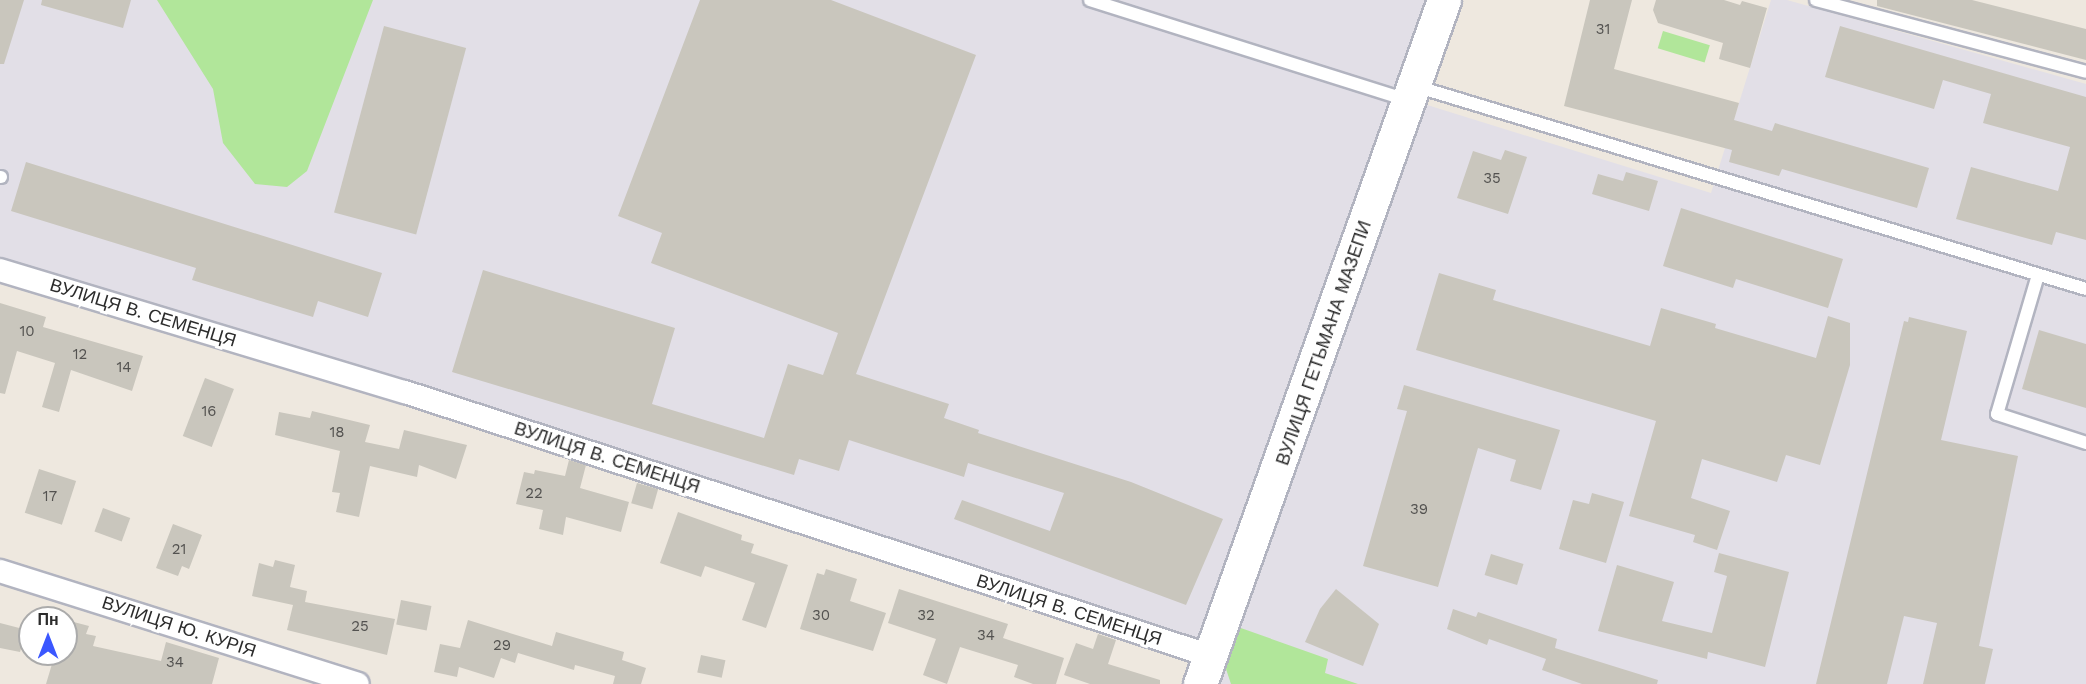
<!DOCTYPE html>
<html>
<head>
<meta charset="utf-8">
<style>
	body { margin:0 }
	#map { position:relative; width:2086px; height:684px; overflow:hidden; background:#eee8df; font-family:"Work Sans",sans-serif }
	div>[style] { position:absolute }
	.industrial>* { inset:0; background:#e2dfe7 }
	.green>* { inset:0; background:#b1e69a; transform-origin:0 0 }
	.building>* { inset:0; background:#c9c6bd; transform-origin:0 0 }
	.roads { filter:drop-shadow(2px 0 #b2b4c0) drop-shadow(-2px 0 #b2b4c0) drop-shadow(0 2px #b2b4c0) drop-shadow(0 -2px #b2b4c0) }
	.lane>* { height:12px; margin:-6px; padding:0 6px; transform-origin:6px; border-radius:6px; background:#fff }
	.street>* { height:22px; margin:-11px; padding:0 11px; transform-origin:11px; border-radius:11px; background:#fff }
	.secondary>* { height:33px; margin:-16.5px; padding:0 16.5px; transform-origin:16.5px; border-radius:16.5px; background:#fff }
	span { translate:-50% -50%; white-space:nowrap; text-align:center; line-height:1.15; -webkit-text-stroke:6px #fff; paint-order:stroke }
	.number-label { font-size:15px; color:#535250 }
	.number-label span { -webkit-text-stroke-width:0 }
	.street-label { font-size:18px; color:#2c2c2c }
	.north { position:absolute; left:18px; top:606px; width:60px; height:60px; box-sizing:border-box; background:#fff; border:2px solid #ababab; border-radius:50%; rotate:0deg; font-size:16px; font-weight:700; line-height:24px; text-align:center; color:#2c2c2c }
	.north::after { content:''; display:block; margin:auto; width:21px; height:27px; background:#3b57ff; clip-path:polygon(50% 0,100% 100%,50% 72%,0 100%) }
</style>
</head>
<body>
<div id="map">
	<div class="industrial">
		<div style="clip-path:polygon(0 0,1444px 0,1424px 104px,1711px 193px,1771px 0,1787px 0,2086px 84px,2086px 684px,1205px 684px,1200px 643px,0 260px)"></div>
	</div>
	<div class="green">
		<div style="clip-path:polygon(157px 0,373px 0,307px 171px,287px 187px,255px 184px,223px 143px,213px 89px)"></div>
		<div style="left:1663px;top:31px;width:49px;height:18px;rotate:17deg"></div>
		<div style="clip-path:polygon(1238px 627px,1328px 659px,1325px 673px,1358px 684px,1231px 684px,1225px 666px)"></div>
	</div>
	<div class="building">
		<div style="clip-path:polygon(0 0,24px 0,4px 64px,0 64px)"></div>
		<div style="clip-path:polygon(42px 0,131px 0,123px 28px,41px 5px)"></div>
		<div style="clip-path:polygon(700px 0,831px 0,976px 55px,856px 374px,949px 404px,944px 418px,979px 430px,978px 433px,1131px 482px,1223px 519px,1186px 605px,954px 519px,962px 500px,1050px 531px,1064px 493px,968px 463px,964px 477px,849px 440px,839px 471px,799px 459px,794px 475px,452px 372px,483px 270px,675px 328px,652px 404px,764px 438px,788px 364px,823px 375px,838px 333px,651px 263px,662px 233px,618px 216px)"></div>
		<div style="clip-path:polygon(1590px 0,1632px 0,1614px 69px,1739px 103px,1734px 120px,1772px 131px,1775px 123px,1929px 168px,1917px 208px,1782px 169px,1779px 176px,1729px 162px,1732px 150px,1564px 106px)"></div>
		<div style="clip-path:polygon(1656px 0,1724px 0,1740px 5px,1742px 1px,1767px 8px,1750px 68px,1719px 59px,1723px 43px,1658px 23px,1653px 10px)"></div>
		<div style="clip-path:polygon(1877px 0,1972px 0,2086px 29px,2086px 60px,1877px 6px)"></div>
		<div style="left:384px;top:26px;width:85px;height:193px;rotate:15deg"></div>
		<div style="clip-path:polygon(1840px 26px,2086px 97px,2086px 240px,2056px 232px,2052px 245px,1956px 219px,1971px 167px,2058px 191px,2070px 147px,1983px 123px,1991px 94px,1943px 80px,1934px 109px,1825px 77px)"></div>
		<div style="clip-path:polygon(1505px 150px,1527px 157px,1508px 214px,1457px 198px,1473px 151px,1501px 160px)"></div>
		<div style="clip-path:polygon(26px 162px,382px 273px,368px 317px,318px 301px,313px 317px,192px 280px,196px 268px,11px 211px)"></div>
		<div style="clip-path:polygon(1626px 172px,1658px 181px,1649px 211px,1592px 194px,1598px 174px,1623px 181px)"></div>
		<div style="clip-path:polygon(1681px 208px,1843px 259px,1828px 308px,1736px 279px,1733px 288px,1663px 266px)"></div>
		<div style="clip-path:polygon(1439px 273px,1496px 290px,1493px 300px,1650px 346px,1661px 308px,1716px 324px,1715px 328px,1816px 358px,1828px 316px,1850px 323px,1850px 365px,1820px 465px,1786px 455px,1777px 482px,1702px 459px,1691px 498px,1730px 511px,1717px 550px,1693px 542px,1695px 535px,1629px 516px,1656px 421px,1416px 350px)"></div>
		<div style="clip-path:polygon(0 303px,46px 317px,43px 327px,143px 356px,132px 391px,71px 370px,59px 412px,42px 407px,55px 363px,17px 351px,5px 394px,0 393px)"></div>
		<div style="clip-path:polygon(1909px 317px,1967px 331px,1941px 440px,2018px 456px,1979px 646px,1993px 649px,1985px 684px,1923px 684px,1937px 623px,1904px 616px,1887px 684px,1816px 684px,1904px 321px,1908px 322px)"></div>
		<div style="clip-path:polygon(2039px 330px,2086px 344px,2086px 408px,2022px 389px)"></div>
		<div style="left:205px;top:378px;width:31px;height:62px;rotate:21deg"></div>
		<div style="clip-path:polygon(1404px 385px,1560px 430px,1541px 490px,1510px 481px,1516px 460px,1478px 448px,1438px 587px,1363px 566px,1407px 411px,1397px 409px)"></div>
		<div style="clip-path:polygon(312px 411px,370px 425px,365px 442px,399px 449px,404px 430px,467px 445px,456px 479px,419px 465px,417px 477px,370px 466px,359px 517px,336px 512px,340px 493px,332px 492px,340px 451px,275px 435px,279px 412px,310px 418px)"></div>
		<div style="clip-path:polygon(569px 460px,586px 465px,580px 488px,629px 502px,621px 532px,566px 517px,563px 535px,539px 529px,543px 510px,516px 504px,524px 472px,534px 474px,535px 470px,565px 476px)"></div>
		<div style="left:39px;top:469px;width:39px;height:46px;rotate:18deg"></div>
		<div style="left:637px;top:483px;width:22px;height:21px;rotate:16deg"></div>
		<div style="clip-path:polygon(1592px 493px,1624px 502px,1606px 563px,1559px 549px,1573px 500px,1589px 504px)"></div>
		<div style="left:103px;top:508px;width:29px;height:25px;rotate:20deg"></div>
		<div style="clip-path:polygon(678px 512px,742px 535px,741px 540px,754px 544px,751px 553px,788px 565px,766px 628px,742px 620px,755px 583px,705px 566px,701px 577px,660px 563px)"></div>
		<div style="clip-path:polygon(173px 524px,202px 535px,189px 569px,182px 566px,178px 576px,156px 568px)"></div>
		<div style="clip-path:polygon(1719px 553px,1789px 572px,1765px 667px,1708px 652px,1707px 659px,1598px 631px,1617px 565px,1674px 582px,1662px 621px,1712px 633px,1727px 576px,1714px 572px)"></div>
		<div style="left:1491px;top:554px;width:34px;height:22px;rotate:17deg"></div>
		<div style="clip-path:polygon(275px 560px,295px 565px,290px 587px,307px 591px,305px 602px,395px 619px,387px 655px,287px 630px,293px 605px,252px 596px,259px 563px,273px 567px)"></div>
		<div style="clip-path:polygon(826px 569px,857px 579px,850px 601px,886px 613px,873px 651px,800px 629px,817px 573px,824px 575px)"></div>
		<div style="clip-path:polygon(899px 589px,1008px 624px,1003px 638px,1064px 658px,1056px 684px,1033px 684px,1014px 677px,1018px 665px,960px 647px,947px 684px,923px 675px,936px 639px,888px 623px)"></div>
		<div style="clip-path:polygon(1336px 589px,1379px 624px,1363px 666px,1305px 642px,1320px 609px)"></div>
		<div style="left:401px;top:600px;width:31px;height:25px;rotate:11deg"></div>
		<div style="clip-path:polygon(1453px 609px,1476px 617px,1478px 612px,1557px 639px,1555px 648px,1658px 680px,1657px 684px,1582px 684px,1542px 670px,1546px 659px,1489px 639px,1487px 645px,1447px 629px)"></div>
		<div style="clip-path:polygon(66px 620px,89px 626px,86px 634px,96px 636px,93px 646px,161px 661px,166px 642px,219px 658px,212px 684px,46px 684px,55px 654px,66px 654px)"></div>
		<div style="clip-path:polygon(468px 620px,552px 646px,556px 632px,624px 652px,622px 660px,646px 668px,641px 684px,613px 684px,615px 676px,575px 665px,574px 670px,518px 653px,515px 663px,501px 658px,494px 678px,459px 667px,457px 677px,434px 672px,440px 644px,460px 648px)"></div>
		<div style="clip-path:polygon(0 623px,27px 630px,20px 652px,0 648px)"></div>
		<div style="clip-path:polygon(1098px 634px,1116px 640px,1108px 664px,1160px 680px,1160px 684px,1090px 684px,1064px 675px,1076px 643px,1093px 649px)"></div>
		<div style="left:701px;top:655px;width:25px;height:18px;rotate:12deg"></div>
	</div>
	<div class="roads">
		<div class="lane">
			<div style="left:1090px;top:0;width:333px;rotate:17.5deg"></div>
			<div style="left:1816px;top:0;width:279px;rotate:14.9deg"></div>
			<div style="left:1415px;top:86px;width:701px;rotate:16.83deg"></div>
			<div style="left:0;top:177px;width:1px"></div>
			<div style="left:2038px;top:275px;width:145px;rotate:106.4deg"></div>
			<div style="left:1997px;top:414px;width:94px;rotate:18deg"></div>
		</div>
		<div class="street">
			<div style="left:0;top:270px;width:423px;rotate:16.8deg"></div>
			<div style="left:405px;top:392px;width:848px;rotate:18.14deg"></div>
			<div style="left:0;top:571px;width:375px;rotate:17.5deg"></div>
		</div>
		<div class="secondary">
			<div style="left:1200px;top:684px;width:726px;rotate:-70.37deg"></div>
		</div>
	</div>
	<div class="number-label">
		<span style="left:1603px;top:30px">31</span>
		<span style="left:1492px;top:179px">35</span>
		<span style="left:27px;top:332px">10</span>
		<span style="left:80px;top:355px">12</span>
		<span style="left:124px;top:368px">14</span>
		<span style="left:209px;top:412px">16</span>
		<span style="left:337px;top:433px">18</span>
		<span style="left:534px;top:494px">22</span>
		<span style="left:50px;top:497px">17</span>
		<span style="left:1419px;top:510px">39</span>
		<span style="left:179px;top:550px">21</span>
		<span style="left:821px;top:616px">30</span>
		<span style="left:926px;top:616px">32</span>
		<span style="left:360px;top:627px">25</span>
		<span style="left:986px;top:636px">34</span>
		<span style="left:502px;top:646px">29</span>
		<span style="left:175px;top:663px">34</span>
	</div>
	<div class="street-label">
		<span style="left:143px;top:313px;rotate:17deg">ВУЛИЦЯ В. СЕМЕНЦЯ</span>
		<span style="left:1324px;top:343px;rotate:-71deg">ВУЛИЦЯ ГЕТЬМАНА МАЗЕПИ</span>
		<span style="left:607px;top:458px;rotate:18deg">ВУЛИЦЯ В. СЕМЕНЦЯ</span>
		<span style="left:1069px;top:610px;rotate:18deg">ВУЛИЦЯ В. СЕМЕНЦЯ</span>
		<span style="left:179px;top:627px;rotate:18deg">ВУЛИЦЯ Ю. КУРІЯ</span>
	</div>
	<div class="north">Пн</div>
</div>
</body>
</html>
